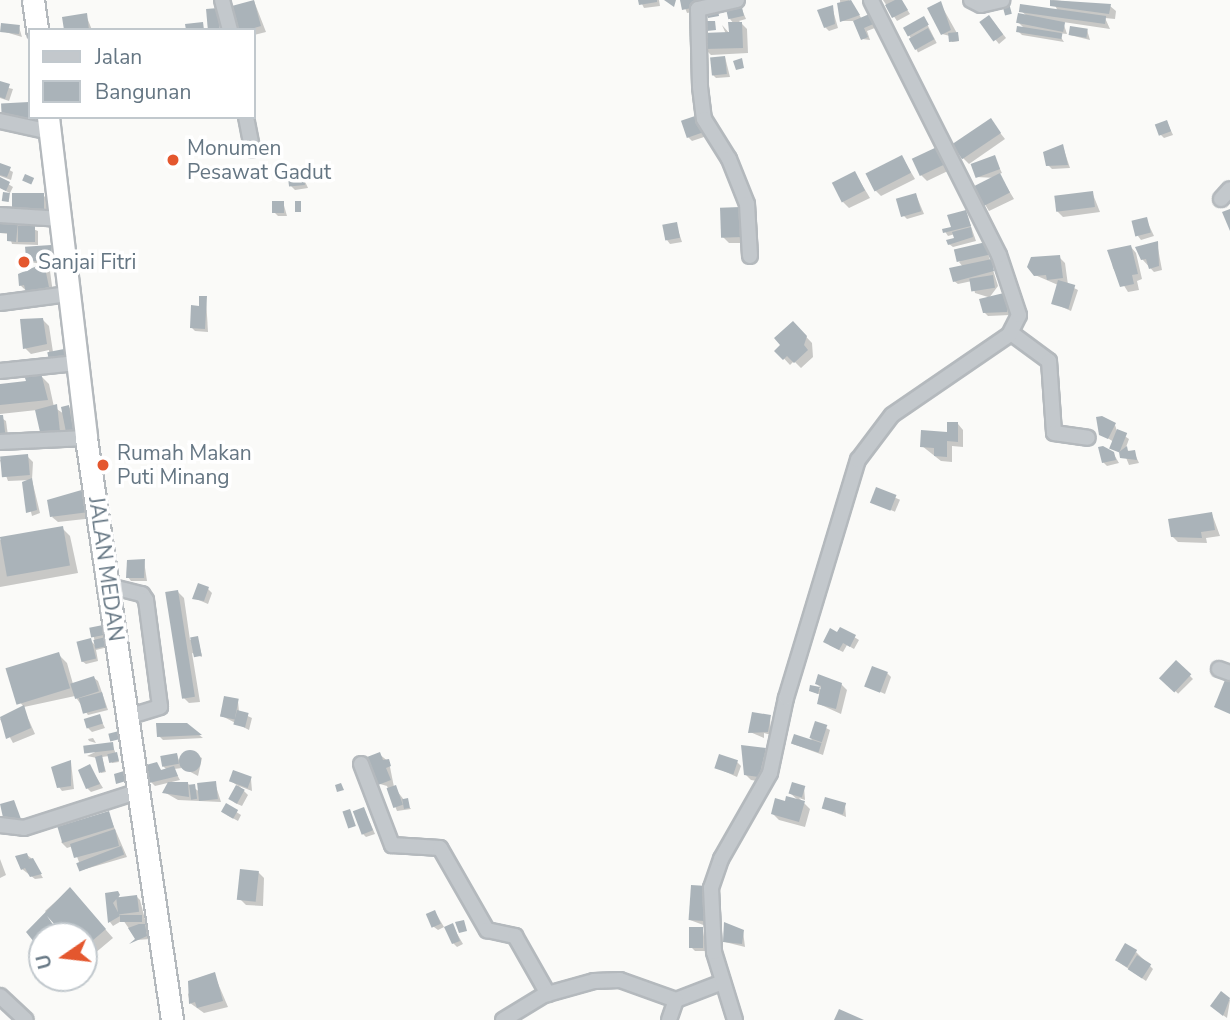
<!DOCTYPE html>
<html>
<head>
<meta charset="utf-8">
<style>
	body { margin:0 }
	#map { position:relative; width:1230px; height:1020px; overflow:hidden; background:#fafaf8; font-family:"Nunito Sans",sans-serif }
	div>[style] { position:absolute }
	.shadow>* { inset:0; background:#0003; transform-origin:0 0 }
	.building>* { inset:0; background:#aab3b9; transform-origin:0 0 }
	.round { border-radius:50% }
	.roads { filter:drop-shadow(2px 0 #b4b9bd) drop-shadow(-2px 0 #b4b9bd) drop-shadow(0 2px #b4b9bd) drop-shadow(0 -2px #b4b9bd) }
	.minor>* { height:14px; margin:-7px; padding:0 7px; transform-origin:7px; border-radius:7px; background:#c3c8cc }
	.highway>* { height:21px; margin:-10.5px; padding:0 10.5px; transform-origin:10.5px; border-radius:10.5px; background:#fff }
	.dots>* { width:19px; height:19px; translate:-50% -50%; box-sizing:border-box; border:4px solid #fff; border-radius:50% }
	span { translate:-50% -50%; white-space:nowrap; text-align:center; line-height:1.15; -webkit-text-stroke:7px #fff; paint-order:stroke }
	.poi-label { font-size:21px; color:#657683 }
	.left { translate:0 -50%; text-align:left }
	.street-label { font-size:21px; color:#657683 }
	.legend { position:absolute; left:28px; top:28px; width:228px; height:91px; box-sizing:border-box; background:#fff; border:2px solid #c1c8cd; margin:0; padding:9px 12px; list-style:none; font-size:21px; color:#657683 }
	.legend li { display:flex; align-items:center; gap:14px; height:35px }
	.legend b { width:35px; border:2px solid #c1c8cd }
	.north { position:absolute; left:28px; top:922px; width:70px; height:70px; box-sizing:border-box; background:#fff; border:2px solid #c1c8cd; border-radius:50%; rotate:256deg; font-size:19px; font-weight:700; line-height:28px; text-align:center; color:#657683 }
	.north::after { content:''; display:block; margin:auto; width:24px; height:32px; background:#e4572e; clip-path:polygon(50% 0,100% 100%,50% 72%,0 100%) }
</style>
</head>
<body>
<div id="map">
	<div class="shadow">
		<div style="clip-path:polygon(640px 0,659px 0,660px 6px,644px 8px)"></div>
		<div style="clip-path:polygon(682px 0,696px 0,698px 11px,687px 13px)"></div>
		<div style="clip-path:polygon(840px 0,849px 0,862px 19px,873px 15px,880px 26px,867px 31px,870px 40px,862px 39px,855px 21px,841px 21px)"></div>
		<div style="clip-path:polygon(883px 0,901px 0,910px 14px,897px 21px)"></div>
		<div style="clip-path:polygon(1052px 0,1110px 6px,1116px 11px,1115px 19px,1105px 18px,1110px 29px,1063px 22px,1067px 34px,1058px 33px,1064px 42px,1022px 35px,1018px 31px,1025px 29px,1019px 23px,1027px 16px,1021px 11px,1058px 11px)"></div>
		<div style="clip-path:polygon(254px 1px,266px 32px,254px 35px,254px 30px,240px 30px,234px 7px)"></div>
		<div style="clip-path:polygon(940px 3px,958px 35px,959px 41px,952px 42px,950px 36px,942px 34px)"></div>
		<div style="clip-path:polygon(740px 5px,746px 19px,739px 21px,747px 29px,748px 53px,711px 55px,705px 49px,726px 34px,722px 25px,730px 34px,734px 24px,730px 19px)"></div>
		<div style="clip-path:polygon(832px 7px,838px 28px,829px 31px,825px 27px)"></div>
		<div style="clip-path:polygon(86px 15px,92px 30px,65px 30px)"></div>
		<div style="left:924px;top:18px;width:28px;height:21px;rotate:63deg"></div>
		<div style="clip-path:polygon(993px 21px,1006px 38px,999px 44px,982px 23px)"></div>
		<div style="clip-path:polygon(19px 27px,22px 37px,2px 31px)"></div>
		<div style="clip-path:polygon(1087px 30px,1090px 40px,1070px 35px)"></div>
		<div style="clip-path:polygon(725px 57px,730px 77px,716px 78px,713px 75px)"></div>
		<div style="clip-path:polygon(0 86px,13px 89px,9px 101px,0 98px)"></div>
		<div style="clip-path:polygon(701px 120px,707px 136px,692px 141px,688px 137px)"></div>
		<div style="clip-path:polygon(990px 120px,1005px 139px,969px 164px,963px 158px)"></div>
		<div style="clip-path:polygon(1167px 122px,1173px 135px,1164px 138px,1160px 134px)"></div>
		<div style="clip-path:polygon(1063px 147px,1070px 168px,1052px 169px,1048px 165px)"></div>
		<div style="clip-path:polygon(939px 149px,952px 169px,927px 181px,921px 175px)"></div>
		<div style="clip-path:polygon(902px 157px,915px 179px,881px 196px,875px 190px)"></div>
		<div style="clip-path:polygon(994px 157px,1002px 173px,999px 174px,1014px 199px,989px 211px,975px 188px,996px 178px,976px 177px)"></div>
		<div style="clip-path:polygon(0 165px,13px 172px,11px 180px,0 176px)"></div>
		<div style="clip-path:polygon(855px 173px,870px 198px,849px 208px,843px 202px)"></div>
		<div style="clip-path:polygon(303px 177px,308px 188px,295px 190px,291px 186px)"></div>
		<div style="clip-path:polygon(0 179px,13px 187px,10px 193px,0 188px)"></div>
		<div style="clip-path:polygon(1092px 192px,1100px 212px,1063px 217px,1057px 211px)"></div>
		<div style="clip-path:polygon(43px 195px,49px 201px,49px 218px,19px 217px)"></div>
		<div style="clip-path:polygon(916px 195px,924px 214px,907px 219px,903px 215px)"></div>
		<div style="clip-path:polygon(283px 202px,287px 216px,278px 216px,274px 212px)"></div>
		<div style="clip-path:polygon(722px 210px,747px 243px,729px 243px,723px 237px)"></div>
		<div style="clip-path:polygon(966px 212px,976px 241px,953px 247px,949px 244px,956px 239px,955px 234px,948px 236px,944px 230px,953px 228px)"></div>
		<div style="clip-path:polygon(1146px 219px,1154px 236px,1141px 240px,1138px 236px)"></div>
		<div style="clip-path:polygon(18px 223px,38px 231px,38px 245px,12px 244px,9px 234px,0 233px,1px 224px)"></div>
		<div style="clip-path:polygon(676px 224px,682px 242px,670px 244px,667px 240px)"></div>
		<div style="clip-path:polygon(1157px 243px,1162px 270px,1154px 272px,1142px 259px)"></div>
		<div style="clip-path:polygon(985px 244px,998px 286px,989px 298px,1011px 297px,1010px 315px,988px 316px,984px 312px,988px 297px,975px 293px,972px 281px,958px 284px,954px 281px,963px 267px,959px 262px)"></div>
		<div style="clip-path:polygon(50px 247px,55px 263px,43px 264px,50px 271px,53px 293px,33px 297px,20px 285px,43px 264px,29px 262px)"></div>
		<div style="clip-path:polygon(1131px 247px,1136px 253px,1142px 279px,1137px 281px,1139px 290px,1128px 292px,1113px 268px,1110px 251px)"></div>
		<div style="clip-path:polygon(1059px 257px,1065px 263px,1068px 285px,1078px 290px,1071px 311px,1053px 303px,1058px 285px,1035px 275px)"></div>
		<div style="clip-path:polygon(206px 298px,208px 332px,195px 331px,191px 327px)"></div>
		<div style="clip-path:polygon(43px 320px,49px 326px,53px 352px,64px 351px,68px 362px,50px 361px,49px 350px,31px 354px,25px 348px)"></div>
		<div style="clip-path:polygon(793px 323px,812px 343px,813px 357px,801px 368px,794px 361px,790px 365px,777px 351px)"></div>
		<div style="clip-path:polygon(40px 375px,49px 384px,54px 407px,64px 414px,69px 407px,72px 411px,76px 439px,48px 438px,42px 432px,37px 410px,0 414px,0 386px,28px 383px)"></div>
		<div style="clip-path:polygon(0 417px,6px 421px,9px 443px,0 442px)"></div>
		<div style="clip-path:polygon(958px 424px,963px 430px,963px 447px,952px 446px,952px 462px,941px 461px,922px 446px,949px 434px)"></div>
		<div style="clip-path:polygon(1115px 425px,1117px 431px,1129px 439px,1125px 450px,1134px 452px,1139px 463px,1129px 465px,1125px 455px,1112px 447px,1114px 442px,1101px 434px)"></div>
		<div style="clip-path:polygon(1113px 453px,1119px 463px,1107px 466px,1103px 462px)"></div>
		<div style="clip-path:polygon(27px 456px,33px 462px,32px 480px,40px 513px,32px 516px,24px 483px,31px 480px,8px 481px,0 460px)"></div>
		<div style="left:877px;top:490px;width:25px;height:13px;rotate:23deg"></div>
		<div style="clip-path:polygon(85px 491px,94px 518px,58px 522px,52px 517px)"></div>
		<div style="clip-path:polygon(1212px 514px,1220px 536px,1206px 538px,1207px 543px,1178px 542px,1172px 536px)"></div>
		<div style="clip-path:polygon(62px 528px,70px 536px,78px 573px,0 587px,0 540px)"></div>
		<div style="clip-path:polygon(144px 561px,147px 581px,131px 581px,128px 577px)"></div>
		<div style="clip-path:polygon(208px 589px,212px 593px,208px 604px,194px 598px)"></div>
		<div style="clip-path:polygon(178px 592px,184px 598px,190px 640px,198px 639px,202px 657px,192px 653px,200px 702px,189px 703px,183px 697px)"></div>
		<div style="clip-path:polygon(103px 627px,108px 647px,96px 650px,98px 661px,86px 664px,82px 661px,90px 640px,96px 646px,92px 630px)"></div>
		<div style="clip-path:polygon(841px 629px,859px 640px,854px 649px,847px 645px,843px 652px,829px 645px)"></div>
		<div style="clip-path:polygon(58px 654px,67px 663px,73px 684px,94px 678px,98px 681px,108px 710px,88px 715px,75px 696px,24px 707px,17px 699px)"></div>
		<div style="left:1176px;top:662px;width:24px;height:21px;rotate:45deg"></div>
		<div style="clip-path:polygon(887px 673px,891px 677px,885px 694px,867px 686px)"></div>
		<div style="clip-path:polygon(817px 684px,841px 684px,847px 690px,841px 714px,819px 704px,821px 695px,811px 691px,812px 687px,823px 690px)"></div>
		<div style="clip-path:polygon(238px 701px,239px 712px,252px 718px,249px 730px,220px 715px)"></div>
		<div style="clip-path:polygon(23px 707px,35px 734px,13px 743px,0 719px)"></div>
		<div style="clip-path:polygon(99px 716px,105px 728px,92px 732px,88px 728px)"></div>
		<div style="clip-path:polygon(770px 717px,771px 735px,764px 733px,764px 738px,750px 732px)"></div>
		<div style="clip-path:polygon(816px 723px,830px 730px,823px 755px,793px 744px,811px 741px)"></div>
		<div style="clip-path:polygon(187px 725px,203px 738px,163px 740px,159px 736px)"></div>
		<div style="clip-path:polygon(93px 738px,96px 743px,89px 741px,88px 739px)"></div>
		<div style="clip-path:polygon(112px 744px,119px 762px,112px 763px,109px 756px,102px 757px,106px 772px,101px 773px,97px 758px,87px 756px)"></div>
		<div style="clip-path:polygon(765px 750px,771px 756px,764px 782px,751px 780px,745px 774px)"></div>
		<div style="clip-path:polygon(186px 751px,202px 758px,198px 776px,183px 768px)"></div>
		<div style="clip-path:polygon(379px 754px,389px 762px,394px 787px,411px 809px,397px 811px,387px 786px,380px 784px)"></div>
		<div style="clip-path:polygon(177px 755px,182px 768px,174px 769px,180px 780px,155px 786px,151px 782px,157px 764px,162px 772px,167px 770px,163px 766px)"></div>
		<div style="clip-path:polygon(71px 762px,74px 789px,62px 791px,59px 787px)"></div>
		<div style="clip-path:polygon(737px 762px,741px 766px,737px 777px,717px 768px)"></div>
		<div style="clip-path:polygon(90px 767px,103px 788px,91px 792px,87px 788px)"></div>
		<div style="clip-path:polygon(251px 779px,252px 791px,239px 786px,248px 795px,242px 806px,235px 803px,231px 799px,238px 786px,231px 781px)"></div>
		<div style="clip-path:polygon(215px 783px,221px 802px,178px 800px,164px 792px,188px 784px,200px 792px)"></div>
		<div style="clip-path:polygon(804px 787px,805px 800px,799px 798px,810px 809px,805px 827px,779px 820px,773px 814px,786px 803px,799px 801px,790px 793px)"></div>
		<div style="clip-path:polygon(845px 805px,846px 817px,824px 808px)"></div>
		<div style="clip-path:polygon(227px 806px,241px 815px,238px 821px,227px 815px)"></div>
		<div style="clip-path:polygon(364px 809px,375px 834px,366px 837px,363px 834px)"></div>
		<div style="clip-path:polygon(108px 813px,127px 857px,82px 870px,73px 846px,67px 848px,61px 842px)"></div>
		<div style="clip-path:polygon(27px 855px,31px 858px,43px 878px,35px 879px,22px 869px)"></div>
		<div style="clip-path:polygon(0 859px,6px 875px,0 878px)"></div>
		<div style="clip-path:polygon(258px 872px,264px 878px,263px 906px,246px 905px,240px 899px)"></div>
		<div style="clip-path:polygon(706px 887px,706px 926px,690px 920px)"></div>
		<div style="clip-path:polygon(70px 889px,113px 938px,88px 959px,84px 936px,67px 936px,45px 911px)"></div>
		<div style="clip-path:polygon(117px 893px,121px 901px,136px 896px,140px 900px,150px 939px,137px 940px,123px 920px,113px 926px,110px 922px,107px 895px)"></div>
		<div style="clip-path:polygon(435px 912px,444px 927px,438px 930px,434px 927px)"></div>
		<div style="clip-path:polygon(452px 925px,463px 944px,457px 947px,453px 943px)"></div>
		<div style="clip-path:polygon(703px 929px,706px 951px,695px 951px,691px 947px)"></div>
		<div style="clip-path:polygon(743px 931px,745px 947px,725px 942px)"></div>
		<div style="clip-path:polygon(1136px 952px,1153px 969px,1146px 981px,1120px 963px)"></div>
		<div style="clip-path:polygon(214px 974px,228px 1007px,204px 1013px,190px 1003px,188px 994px)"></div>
		<div style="clip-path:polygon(1221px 994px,1230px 1000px,1227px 1018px,1216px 1010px)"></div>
	</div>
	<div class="building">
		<div style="left:254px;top:0;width:27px;height:23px;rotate:75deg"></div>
		<div style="clip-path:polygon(638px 0,657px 0,657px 2px,639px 5px)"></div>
		<div style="clip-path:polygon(664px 0,676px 0,674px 7px)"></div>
		<div style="clip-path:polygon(680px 0,694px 0,696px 7px,682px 10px)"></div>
		<div style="clip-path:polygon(851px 0,860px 15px,840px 22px,837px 3px)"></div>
		<div style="clip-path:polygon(895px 0,902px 0,908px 10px,892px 18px,885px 5px)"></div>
		<div style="clip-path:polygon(1050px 0,1111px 4px,1109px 14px,1050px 6px)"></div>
		<div style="clip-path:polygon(941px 1px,951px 30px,941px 35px,927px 8px)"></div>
		<div style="left:741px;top:3px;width:13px;height:16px;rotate:77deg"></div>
		<div style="left:1009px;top:3px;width:11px;height:7px;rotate:75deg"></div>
		<div style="left:1020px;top:4px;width:87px;height:8px;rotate:8deg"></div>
		<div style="clip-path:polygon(833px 5px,835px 24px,824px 28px,817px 10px)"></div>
		<div style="left:218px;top:8px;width:22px;height:12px;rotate:85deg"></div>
		<div style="clip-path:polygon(718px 9px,719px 16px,708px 18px,706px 12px)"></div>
		<div style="clip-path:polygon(874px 12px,878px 22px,864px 28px,868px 37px,861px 40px,853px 21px)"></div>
		<div style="clip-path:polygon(87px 13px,89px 30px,64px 30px,62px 17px)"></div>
		<div style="left:1018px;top:13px;width:48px;height:10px;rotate:11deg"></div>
		<div style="left:989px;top:15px;width:24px;height:12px;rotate:54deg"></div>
		<div style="left:924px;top:16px;width:10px;height:24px;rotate:61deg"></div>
		<div style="clip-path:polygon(707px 21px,715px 21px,716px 30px,707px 31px)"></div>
		<div style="clip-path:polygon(203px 22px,204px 30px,186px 30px,185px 24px)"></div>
		<div style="clip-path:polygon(728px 22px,742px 22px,743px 48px,704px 49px,703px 33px,729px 32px)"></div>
		<div style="left:1px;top:23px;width:19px;height:9px;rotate:6deg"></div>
		<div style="left:1017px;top:26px;width:46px;height:6px;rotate:9deg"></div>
		<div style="left:1070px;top:26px;width:18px;height:9px;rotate:9deg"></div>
		<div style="left:928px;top:28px;width:13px;height:22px;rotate:61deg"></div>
		<div style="left:958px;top:32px;width:9px;height:10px;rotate:84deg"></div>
		<div style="left:725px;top:56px;width:18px;height:15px;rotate:84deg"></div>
		<div style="clip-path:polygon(742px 58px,744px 68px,736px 70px,733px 61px)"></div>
		<div style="clip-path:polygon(0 81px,10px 84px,5px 99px,0 97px)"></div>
		<div style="left:29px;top:102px;width:17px;height:28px;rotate:87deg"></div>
		<div style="left:698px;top:115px;width:18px;height:18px;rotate:71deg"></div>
		<div style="left:991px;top:118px;width:18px;height:47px;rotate:56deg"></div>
		<div style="left:1167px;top:120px;width:12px;height:13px;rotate:70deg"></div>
		<div style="clip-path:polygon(1063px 144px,1068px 165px,1046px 166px,1043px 152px)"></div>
		<div style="left:939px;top:146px;width:19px;height:30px;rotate:65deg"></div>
		<div style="left:902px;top:155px;width:20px;height:41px;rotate:63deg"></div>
		<div style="left:995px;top:155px;width:15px;height:26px;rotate:70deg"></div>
		<div style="clip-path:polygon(0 163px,11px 167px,7px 177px,0 175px)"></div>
		<div style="left:855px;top:171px;width:22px;height:26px;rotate:63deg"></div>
		<div style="left:285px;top:172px;width:7px;height:7px;rotate:82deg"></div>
		<div style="left:1000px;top:173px;width:22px;height:31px;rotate:63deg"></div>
		<div style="left:25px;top:174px;width:10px;height:7px;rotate:24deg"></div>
		<div style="left:304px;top:176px;width:9px;height:16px;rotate:84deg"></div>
		<div style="clip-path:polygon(0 177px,10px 182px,6px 191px,0 188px)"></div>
		<div style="left:1093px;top:191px;width:16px;height:39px;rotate:83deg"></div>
		<div style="left:3px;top:192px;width:7px;height:9px;rotate:8deg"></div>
		<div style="left:44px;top:193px;width:20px;height:32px;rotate:90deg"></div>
		<div style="left:916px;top:193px;width:19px;height:21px;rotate:74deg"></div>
		<div style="left:272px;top:201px;width:12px;height:12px"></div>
		<div style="left:295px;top:201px;width:6px;height:11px"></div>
		<div style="left:741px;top:207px;width:30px;height:21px;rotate:88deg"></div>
		<div style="clip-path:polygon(1230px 209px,1230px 231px,1222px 212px)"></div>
		<div style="clip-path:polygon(966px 210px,971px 226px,943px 233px,942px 229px,951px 227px,947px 215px)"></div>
		<div style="left:1147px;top:217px;width:16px;height:16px;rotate:76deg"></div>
		<div style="clip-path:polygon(0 222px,18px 222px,16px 242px,7px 241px,7px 233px,0 233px)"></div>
		<div style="left:677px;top:222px;width:16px;height:15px;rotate:79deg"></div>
		<div style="left:18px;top:226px;width:17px;height:16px"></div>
		<div style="clip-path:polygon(971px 227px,973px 237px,948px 245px,946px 240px,954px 238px,952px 232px)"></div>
		<div style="clip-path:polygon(1158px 241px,1159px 266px,1149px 269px,1146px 259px,1141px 260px,1135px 247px)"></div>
		<div style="left:986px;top:242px;width:13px;height:33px;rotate:77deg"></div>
		<div style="left:51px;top:245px;width:15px;height:26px;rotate:86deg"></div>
		<div style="clip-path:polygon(1131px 245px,1138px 274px,1132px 275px,1134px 284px,1120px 287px,1107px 250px)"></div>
		<div style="clip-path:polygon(1060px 255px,1063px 278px,1047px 280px,1046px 275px,1034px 276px,1027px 267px,1031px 257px)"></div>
		<div style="clip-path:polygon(992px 259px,994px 271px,953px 282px,949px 268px)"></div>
		<div style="clip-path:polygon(44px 263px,49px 287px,26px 292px,24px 285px,19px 286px,18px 274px)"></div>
		<div style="left:993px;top:275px;width:13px;height:24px;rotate:81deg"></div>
		<div style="left:1058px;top:280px;width:18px;height:25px;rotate:16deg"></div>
		<div style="clip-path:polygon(1008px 292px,1007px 312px,983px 313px,979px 299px)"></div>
		<div style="clip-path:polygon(199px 296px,207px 296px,205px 329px,190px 328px,191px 305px,199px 306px)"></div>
		<div style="clip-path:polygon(43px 318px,47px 344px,23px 349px,20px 319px)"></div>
		<div style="clip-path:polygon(793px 321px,807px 336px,804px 345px,808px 350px,794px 363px,787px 356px,783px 360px,774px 351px,780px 345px,774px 338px)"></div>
		<div style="left:64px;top:349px;width:10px;height:17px;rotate:79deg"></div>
		<div style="clip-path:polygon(41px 373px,48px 400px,0 405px,0 384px,26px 381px,24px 375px)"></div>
		<div style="clip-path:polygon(57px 404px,60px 432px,40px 432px,35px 410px)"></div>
		<div style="clip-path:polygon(69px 405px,74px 436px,67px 437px,61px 407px)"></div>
		<div style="clip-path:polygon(0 415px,3px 415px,6px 440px,0 440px)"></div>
		<div style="clip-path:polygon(1102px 416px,1116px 423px,1108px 439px,1099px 435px,1096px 417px)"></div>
		<div style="clip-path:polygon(947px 422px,958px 422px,958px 442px,947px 441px,947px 457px,934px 456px,934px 448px,920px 447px,921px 430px,947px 432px)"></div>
		<div style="left:1117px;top:429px;width:11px;height:21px;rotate:22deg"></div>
		<div style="clip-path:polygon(1103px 446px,1114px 452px,1116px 460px,1102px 463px,1098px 447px)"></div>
		<div style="clip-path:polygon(1127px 446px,1128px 451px,1135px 450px,1137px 460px,1120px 458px,1119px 452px)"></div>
		<div style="left:28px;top:454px;width:21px;height:28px;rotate:85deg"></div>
		<div style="clip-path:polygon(32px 478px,37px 510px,26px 513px,22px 482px)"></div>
		<div style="left:876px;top:487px;width:22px;height:17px;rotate:21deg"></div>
		<div style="clip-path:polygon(85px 489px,89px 512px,50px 517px,47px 500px)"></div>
		<div style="clip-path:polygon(1212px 512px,1215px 530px,1201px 532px,1202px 538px,1171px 537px,1168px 519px)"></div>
		<div style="left:63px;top:526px;width:40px;height:64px;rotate:80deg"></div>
		<div style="clip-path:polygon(145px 559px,144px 578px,126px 578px,127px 560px)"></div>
		<div style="clip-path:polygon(198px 583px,209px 587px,204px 601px,192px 599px)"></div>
		<div style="left:178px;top:590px;width:108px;height:13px;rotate:81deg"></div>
		<div style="left:103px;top:625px;width:10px;height:14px;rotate:79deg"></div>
		<div style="clip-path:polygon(840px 627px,856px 635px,850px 647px,843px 643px,839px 650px,823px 642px,830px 628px,837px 632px)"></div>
		<div style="left:198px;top:636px;width:20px;height:8px;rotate:79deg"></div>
		<div style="left:106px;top:637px;width:9px;height:13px;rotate:77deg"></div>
		<div style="left:91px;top:638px;width:21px;height:15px;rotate:76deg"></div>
		<div style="left:59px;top:652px;width:38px;height:56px;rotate:73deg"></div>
		<div style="left:1176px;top:660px;width:21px;height:25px;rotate:43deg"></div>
		<div style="left:872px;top:666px;width:17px;height:22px;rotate:21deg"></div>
		<div style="clip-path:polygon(818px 674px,842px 683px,836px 709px,817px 704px,821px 686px,815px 684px)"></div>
		<div style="left:94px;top:676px;width:16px;height:25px;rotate:72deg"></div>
		<div style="clip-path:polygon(1225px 680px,1230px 682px,1230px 714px,1214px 707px)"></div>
		<div style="clip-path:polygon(810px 685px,820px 687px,818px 694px,809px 691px)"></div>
		<div style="left:102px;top:692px;width:16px;height:24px;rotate:75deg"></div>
		<div style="left:224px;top:696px;width:15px;height:21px;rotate:11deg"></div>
		<div style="clip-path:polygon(24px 705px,31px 728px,6px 739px,0 717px)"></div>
		<div style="left:237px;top:710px;width:12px;height:15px;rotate:14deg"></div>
		<div style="clip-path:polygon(752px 712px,771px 715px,768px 732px,748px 733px)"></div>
		<div style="left:100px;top:714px;width:10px;height:17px;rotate:73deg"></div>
		<div style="left:815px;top:721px;width:13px;height:18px;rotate:18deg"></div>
		<div style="clip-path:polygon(156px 723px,187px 723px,202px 735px,157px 737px)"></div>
		<div style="left:119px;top:731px;width:8px;height:11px;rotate:76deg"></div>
		<div style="left:794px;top:734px;width:29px;height:10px;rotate:18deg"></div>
		<div style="left:113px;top:742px;width:8px;height:30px;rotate:83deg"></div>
		<div style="clip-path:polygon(741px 745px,766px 748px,759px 777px,744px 775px)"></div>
		<div class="round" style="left:179px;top:750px;width:22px;height:22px"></div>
		<div style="left:117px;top:752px;width:9px;height:10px;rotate:77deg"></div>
		<div style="clip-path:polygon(380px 752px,383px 760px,389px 759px,391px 766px,386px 768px,391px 780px,378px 785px,367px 757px)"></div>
		<div style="left:177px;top:753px;width:11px;height:17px;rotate:80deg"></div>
		<div style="left:719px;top:754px;width:20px;height:15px;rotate:18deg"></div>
		<div style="clip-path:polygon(102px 755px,105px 771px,99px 773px,95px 757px)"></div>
		<div style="clip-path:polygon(71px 760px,71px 786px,57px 788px,51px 767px)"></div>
		<div style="clip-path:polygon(157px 762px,161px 770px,174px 766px,178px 776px,149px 783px,146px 765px)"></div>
		<div style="clip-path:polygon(90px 764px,100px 784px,86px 789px,78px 770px)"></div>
		<div style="left:233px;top:770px;width:20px;height:12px;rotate:20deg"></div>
		<div style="clip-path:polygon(124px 771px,126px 781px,116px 784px,114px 774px)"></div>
		<div style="left:216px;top:781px;width:18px;height:19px;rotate:84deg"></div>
		<div style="clip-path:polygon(168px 782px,188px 782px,189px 797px,162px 793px)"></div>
		<div style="left:792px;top:782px;width:14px;height:12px;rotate:17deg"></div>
		<div style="clip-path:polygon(341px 783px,344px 790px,337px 792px,335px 785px)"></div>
		<div style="left:195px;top:784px;width:15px;height:6px;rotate:82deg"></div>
		<div style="left:236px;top:785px;width:10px;height:16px;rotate:29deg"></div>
		<div style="left:396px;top:785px;width:21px;height:10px;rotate:71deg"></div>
		<div style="clip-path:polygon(786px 796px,805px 801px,799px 822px,771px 814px,775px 798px,785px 801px)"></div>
		<div style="left:825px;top:797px;width:22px;height:12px;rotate:16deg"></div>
		<div style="left:408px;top:798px;width:10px;height:6px;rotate:79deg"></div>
		<div style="clip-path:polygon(14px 800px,21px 819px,4px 822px,0 804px)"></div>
		<div style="left:226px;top:803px;width:14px;height:10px;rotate:30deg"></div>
		<div style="left:364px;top:807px;width:25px;height:12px;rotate:69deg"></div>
		<div style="left:350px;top:809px;width:18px;height:8px;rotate:71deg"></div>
		<div style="left:109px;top:811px;width:17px;height:54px;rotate:73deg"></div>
		<div style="clip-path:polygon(115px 829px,119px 846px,74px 858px,70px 844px)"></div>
		<div style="left:121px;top:846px;width:9px;height:48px;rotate:69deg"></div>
		<div style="clip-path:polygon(27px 853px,29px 859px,33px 858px,42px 874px,30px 877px,25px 868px,21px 870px,15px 856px)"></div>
		<div style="left:240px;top:869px;width:19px;height:31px;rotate:6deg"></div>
		<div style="left:691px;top:885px;width:16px;height:35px;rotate:4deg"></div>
		<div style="clip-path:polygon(70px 887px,106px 929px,84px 948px,84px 936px,65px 936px,47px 916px,61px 936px,42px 936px,42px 952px,26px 932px)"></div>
		<div style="clip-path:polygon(118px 891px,120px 895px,113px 903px,120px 916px,108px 923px,105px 893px)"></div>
		<div style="left:137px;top:895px;width:17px;height:21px;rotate:83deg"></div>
		<div style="left:435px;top:910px;width:15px;height:10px;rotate:67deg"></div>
		<div style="left:142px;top:915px;width:7px;height:22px;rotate:90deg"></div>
		<div style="clip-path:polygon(464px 920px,467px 931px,459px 933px,455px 922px)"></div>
		<div style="clip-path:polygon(724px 922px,744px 930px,742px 944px,723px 942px)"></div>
		<div style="clip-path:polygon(453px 923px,460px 941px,452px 944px,444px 927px)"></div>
		<div style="clip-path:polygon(139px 924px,145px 924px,147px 936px,129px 944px,135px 939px,128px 928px)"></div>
		<div style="left:689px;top:927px;width:14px;height:21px"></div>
		<div style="left:1125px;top:943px;width:14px;height:20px;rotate:30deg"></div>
		<div style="left:1137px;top:955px;width:17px;height:17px;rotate:33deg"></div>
		<div style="clip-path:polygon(215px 972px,223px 1001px,197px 1008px,195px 1002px,189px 1004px,188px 981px)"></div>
		<div style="clip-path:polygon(1221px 991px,1230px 998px,1223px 1016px,1210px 1006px)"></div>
		<div style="clip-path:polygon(839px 1009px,864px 1020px,834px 1020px)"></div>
	</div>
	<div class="roads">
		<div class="minor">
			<div style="left:222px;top:0;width:31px;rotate:75deg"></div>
			<div style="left:737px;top:0;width:40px;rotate:167deg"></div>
			<div style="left:698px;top:9px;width:78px;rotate:88.5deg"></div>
			<div style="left:700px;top:87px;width:32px;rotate:83deg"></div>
			<div style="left:704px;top:119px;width:47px;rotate:58deg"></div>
			<div style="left:729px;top:159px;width:48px;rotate:68.2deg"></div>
			<div style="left:747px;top:204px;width:52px;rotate:86.7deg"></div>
			<div style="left:971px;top:0;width:11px;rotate:27deg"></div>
			<div style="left:981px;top:5px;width:22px;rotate:-13deg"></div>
			<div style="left:246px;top:117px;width:33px;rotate:79deg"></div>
			<div style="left:0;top:121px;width:51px;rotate:12.4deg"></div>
			<div style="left:1221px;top:199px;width:13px;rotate:-48deg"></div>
			<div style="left:0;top:215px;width:61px;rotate:3.8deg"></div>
			<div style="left:0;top:303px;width:69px;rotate:-7.5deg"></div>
			<div style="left:1011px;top:333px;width:47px;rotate:36.4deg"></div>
			<div style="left:1049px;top:361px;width:72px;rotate:86deg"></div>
			<div style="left:1054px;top:433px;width:34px;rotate:8deg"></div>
			<div style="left:0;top:371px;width:77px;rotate:-5.9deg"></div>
			<div style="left:0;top:442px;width:86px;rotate:-2.7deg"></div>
			<div style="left:109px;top:586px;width:34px;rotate:14deg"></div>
			<div style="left:142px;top:594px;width:7px;rotate:56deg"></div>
			<div style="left:146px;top:600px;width:108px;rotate:82.5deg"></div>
			<div style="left:160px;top:707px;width:34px;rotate:163deg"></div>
			<div style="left:1219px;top:669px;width:12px;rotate:20deg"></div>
			<div style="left:361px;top:764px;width:87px;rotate:69.1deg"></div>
			<div style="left:392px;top:845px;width:48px;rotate:3.6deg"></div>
			<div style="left:440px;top:848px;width:95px;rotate:60.2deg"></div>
			<div style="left:487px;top:930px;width:29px;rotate:12deg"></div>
			<div style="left:515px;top:936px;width:67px;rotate:60.4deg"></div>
			<div style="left:0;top:825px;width:24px;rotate:7deg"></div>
			<div style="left:24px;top:828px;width:121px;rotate:-17.8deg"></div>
			<div style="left:0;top:996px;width:35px;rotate:43deg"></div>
			<div style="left:503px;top:1020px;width:48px;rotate:-31.4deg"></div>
			<div style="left:544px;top:995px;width:52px;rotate:-15.6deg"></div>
			<div style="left:594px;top:981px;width:26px;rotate:-2deg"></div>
			<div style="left:620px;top:980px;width:59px;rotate:19.7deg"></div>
			<div style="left:676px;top:1000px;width:50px;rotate:-21deg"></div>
			<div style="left:669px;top:1020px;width:21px;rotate:-71deg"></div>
			<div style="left:735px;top:1020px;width:71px;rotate:-107.2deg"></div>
			<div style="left:714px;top:952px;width:64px;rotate:-92.7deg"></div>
			<div style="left:711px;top:888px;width:31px;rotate:-71deg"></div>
			<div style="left:721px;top:859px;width:99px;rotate:-60.3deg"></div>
			<div style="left:770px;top:773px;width:77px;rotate:-78deg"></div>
			<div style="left:786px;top:698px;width:249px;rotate:-73.2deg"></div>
			<div style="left:858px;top:460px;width:56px;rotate:-52.9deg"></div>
			<div style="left:892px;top:415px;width:142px;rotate:-34.4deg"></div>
			<div style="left:1009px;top:335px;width:22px;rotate:-63deg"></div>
			<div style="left:1019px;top:315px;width:63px;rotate:-108.4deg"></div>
			<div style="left:999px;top:255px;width:285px;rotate:-116.7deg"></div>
		</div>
		<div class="highway">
			<div style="left:33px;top:0;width:30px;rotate:82deg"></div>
			<div style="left:48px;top:117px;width:323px;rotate:83.2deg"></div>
			<div style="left:86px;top:438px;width:588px;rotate:81.59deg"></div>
		</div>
	</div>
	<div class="dots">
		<div style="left:173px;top:160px;background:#e4572e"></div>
		<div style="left:24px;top:262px;background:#e4572e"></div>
		<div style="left:103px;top:465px;background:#e4572e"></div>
	</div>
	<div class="poi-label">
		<span class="left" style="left:187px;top:160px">Monumen<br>Pesawat Gadut</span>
		<span class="left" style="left:38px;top:262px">Sanjai Fitri</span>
		<span class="left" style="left:117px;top:465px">Rumah Makan<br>Puti Minang</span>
	</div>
	<div class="street-label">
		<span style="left:106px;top:569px;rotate:82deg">JALAN MEDAN</span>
	</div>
	<ul class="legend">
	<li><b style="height:9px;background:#c3c8cc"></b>Jalan</li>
	<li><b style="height:19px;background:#aab3b9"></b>Bangunan</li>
	</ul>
	<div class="north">U</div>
</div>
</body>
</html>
